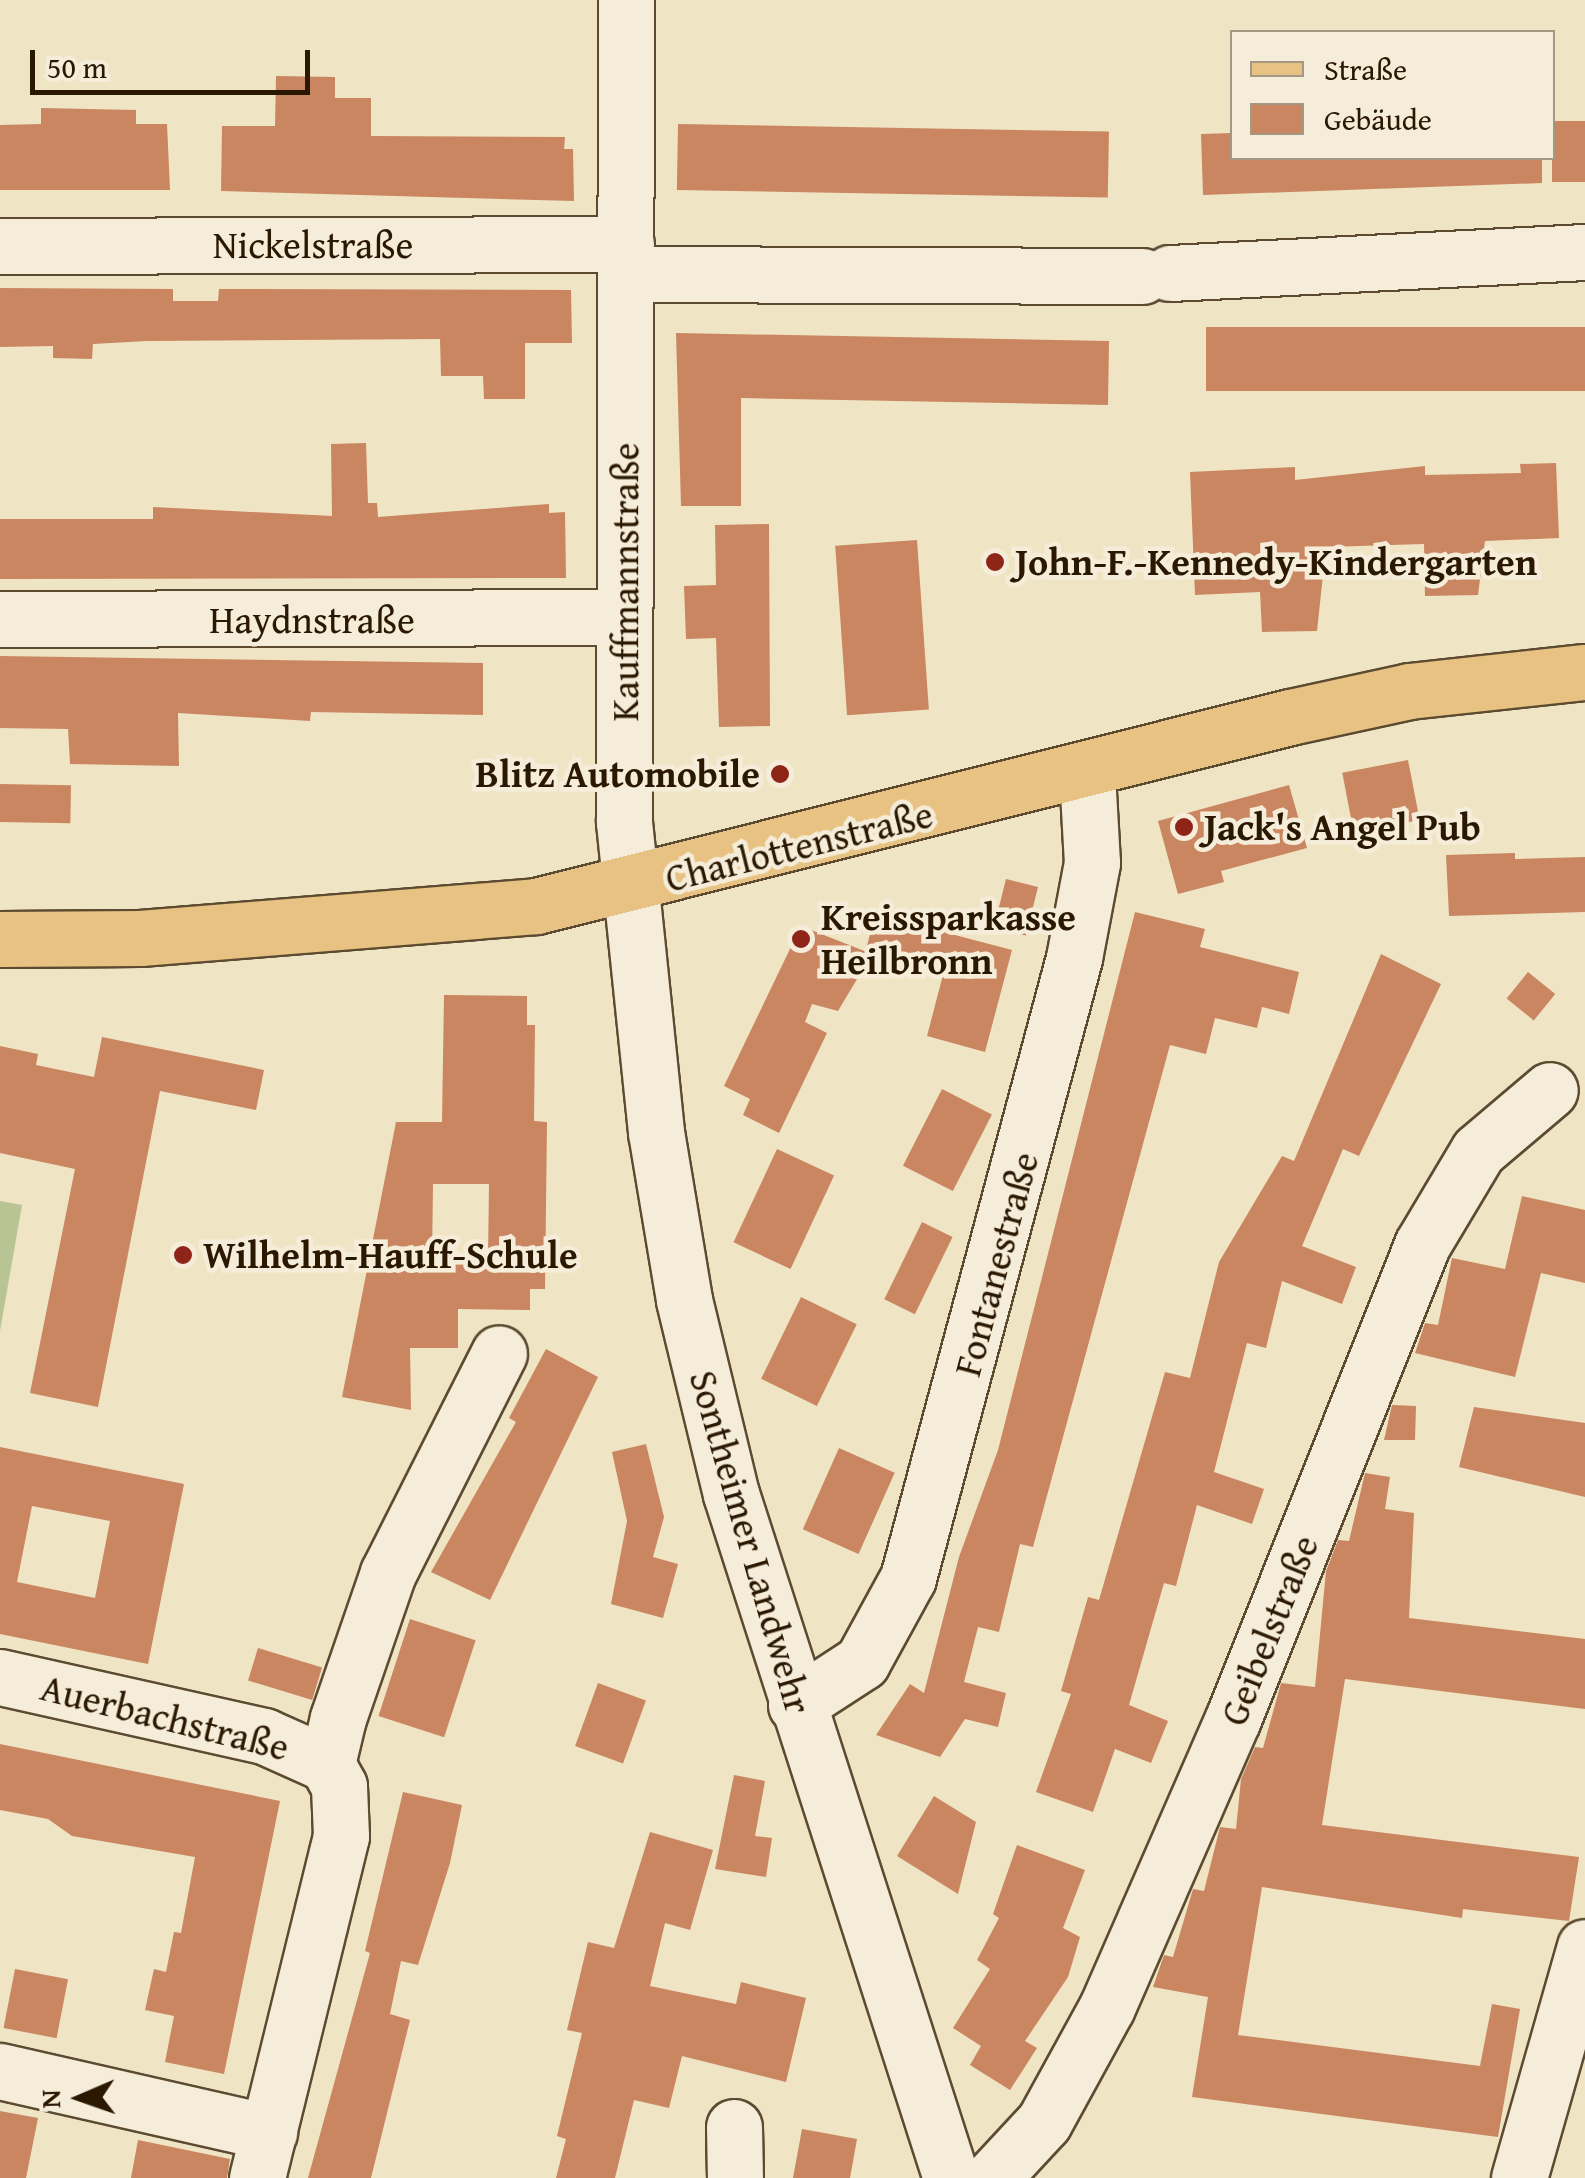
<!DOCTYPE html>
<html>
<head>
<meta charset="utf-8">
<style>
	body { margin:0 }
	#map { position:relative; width:1585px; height:2178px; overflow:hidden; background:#efe4c4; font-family:"Gentium Book Plus",serif }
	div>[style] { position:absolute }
	.green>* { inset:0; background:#b9c494 }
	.building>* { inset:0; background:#c98661; transform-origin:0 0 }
	.roads { filter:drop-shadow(2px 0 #5c4b31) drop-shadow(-2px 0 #5c4b31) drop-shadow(0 2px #5c4b31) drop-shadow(0 -2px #5c4b31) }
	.minor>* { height:55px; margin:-27.5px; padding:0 27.5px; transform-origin:27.5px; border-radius:27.5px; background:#f5edd9 }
	.major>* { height:55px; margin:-27.5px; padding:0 27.5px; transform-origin:27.5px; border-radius:27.5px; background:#e8c282 }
	.dots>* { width:28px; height:28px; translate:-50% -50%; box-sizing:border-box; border:5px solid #f5edd9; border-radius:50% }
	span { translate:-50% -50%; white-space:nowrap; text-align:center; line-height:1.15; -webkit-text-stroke:9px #f5edd9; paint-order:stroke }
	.street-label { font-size:38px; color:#2b1800 }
	.poi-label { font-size:38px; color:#2b1800; font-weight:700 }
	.left { translate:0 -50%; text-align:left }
	.right { translate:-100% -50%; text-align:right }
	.legend { position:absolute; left:1230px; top:30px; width:325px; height:130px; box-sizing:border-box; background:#f5edd9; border:2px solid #a49882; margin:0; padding:12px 18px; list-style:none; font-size:30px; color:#2b1800 }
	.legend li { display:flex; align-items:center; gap:20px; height:50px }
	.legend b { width:50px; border:2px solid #a49882 }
	.north { position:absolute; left:30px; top:2048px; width:100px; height:100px; -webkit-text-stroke:8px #f5edd9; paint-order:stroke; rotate:268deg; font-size:28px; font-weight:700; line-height:40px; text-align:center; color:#2b1800 }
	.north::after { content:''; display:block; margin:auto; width:35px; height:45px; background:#2b1800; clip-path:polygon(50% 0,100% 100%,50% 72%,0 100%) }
	.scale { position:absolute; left:30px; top:50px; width:280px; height:45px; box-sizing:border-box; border:5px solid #2b1800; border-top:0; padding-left:12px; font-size:30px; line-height:35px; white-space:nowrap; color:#2b1800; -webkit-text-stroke:8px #f5edd9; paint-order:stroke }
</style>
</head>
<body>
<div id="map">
	<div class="green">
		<div style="clip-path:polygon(0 1201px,22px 1205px,0 1331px)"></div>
	</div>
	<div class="building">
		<div style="clip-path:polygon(276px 76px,335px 77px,335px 98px,371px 98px,371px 136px,565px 137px,564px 149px,573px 149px,574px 201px,221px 191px,222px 126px,275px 126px)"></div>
		<div style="clip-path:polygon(41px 108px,136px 110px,136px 124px,167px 124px,170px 190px,0 190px,0 125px,41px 124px)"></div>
		<div style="left:1585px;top:121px;width:61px;height:33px;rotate:90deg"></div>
		<div style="left:678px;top:124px;width:431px;height:66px;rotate:1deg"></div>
		<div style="clip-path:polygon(1232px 133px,1232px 158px,1542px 158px,1542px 183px,1203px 195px,1201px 134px)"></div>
		<div style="clip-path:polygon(0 288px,173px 289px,173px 301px,218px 301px,219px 289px,571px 290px,572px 343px,525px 343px,525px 399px,484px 399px,483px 376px,441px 376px,440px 339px,147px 341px,93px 344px,92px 359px,53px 358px,53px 346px,0 347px)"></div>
		<div style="left:1585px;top:327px;width:64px;height:379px;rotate:90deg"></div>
		<div style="clip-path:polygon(676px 333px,1109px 341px,1108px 405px,741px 398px,741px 506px,681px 506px)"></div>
		<div style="clip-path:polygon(366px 443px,368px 503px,377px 503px,378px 517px,549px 504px,549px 513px,565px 512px,566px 578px,0 579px,0 519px,153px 519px,153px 507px,332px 516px,331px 444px)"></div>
		<div style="clip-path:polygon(1556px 463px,1559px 538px,1485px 541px,1478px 595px,1425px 596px,1424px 544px,1326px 547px,1317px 631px,1262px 632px,1260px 592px,1195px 595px,1190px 472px,1295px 467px,1295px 480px,1425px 466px,1425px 475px,1521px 473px,1520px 464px)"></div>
		<div style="clip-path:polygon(769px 524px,770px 726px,719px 727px,716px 638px,686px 639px,684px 586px,716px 585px,715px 525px)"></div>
		<div style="left:917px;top:540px;width:170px;height:82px;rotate:86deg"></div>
		<div style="clip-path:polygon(0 656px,483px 663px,483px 715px,311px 712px,310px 721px,178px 713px,179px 766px,70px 764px,68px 729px,0 728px)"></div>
		<div style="left:1408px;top:760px;width:61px;height:67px;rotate:79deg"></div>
		<div style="left:0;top:784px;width:71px;height:38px;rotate:1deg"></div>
		<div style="clip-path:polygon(1289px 785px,1307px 848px,1221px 871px,1224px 882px,1178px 894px,1158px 821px)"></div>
		<div style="clip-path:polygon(1515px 853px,1515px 859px,1585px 857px,1585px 912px,1449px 916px,1446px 855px)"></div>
		<div style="left:1006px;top:879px;width:33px;height:50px;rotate:14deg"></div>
		<div style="clip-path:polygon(1135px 912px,1205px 929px,1200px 947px,1299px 972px,1289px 1014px,1262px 1007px,1257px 1028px,1215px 1018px,1206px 1054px,1170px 1045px,1033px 1547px,1020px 1544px,999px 1632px,978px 1627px,964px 1682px,1006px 1693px,998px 1727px,965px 1719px,940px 1757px,876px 1735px,910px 1684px,924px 1693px,959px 1557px,998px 1450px)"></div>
		<div style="clip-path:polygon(875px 914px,1012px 950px,985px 1052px,927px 1036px,944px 971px,866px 950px)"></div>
		<div style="clip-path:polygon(801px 926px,872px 954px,838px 1011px,812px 1004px,805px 1022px,827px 1033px,779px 1133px,743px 1115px,750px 1099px,724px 1086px)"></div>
		<div style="clip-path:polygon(1381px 954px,1441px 984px,1359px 1156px,1343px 1149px,1302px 1246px,1356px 1267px,1342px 1304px,1282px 1281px,1266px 1348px,1247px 1343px,1214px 1472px,1264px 1489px,1252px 1524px,1197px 1505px,1176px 1586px,1164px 1583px,1129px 1705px,1168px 1721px,1151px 1763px,1115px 1749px,1093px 1812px,1036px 1792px,1071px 1694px,1061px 1691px,1088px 1597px,1099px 1600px,1165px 1372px,1190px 1378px,1219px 1262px,1282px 1156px,1294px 1161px)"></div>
		<div style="left:1528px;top:972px;width:35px;height:34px;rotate:39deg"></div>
		<div style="clip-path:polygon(evenodd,444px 995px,527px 996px,527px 1025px,535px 1025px,534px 1121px,547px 1122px,545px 1289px,530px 1289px,530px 1310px,458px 1309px,458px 1348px,410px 1348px,411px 1410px,342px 1397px,396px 1122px,442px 1122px,444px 995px,433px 1184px,489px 1184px,488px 1260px,432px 1259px,433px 1184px)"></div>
		<div style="clip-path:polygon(102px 1037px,264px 1070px,256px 1110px,160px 1091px,98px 1407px,30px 1393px,75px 1169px,0 1153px,0 1046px,38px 1054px,36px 1065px,94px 1077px)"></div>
		<div style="left:942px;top:1089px;width:56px;height:86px;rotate:27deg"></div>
		<div style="left:777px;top:1149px;width:63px;height:103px;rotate:25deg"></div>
		<div style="clip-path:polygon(1522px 1196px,1585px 1210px,1585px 1283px,1541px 1273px,1515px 1377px,1415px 1353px,1425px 1323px,1438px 1325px,1452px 1258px,1505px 1269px)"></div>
		<div style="left:922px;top:1222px;width:34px;height:86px;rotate:26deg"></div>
		<div style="left:801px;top:1297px;width:62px;height:91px;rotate:26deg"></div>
		<div style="clip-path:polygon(546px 1349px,598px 1377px,490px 1600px,431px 1572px,516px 1422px,509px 1418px)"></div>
		<div style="clip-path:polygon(1392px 1405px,1416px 1406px,1415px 1440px,1384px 1440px)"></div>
		<div style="clip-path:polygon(1474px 1407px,1585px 1423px,1585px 1497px,1459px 1467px)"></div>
		<div style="clip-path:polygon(646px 1444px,664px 1517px,653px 1557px,678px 1564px,663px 1618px,611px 1604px,627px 1521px,612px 1452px)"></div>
		<div style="clip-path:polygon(evenodd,0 1447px,184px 1484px,148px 1664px,0 1634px,0 1447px,32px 1506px,110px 1521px,95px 1598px,17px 1582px,32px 1506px)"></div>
		<div style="left:839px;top:1448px;width:61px;height:89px;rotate:24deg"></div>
		<div style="clip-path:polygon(1365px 1473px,1390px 1477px,1385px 1509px,1414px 1513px,1409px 1618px,1585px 1639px,1585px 1709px,1345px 1679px,1322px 1825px,1579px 1857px,1569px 1921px,1463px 1909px,1462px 1918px,1262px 1887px,1238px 2035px,1480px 2066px,1492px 2004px,1520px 2009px,1498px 2137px,1192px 2097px,1208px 1997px,1153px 1987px,1164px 1955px,1173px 1957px,1193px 1889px,1204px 1891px,1220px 1827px,1236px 1829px,1241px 1779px,1255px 1747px,1263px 1748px,1281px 1683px,1315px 1687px,1326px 1571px,1338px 1540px,1349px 1541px)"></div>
		<div style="left:410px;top:1619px;width:69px;height:102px;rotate:18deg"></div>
		<div style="left:258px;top:1648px;width:67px;height:34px;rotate:17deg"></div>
		<div style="left:598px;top:1683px;width:51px;height:67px;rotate:20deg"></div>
		<div style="clip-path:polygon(0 1744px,280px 1801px,224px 2074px,165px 2062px,174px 2016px,145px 2010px,154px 1969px,166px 1972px,174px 1932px,181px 1933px,195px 1857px,72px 1836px,48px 1819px,0 1810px)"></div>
		<div style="clip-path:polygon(734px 1775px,765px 1781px,755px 1836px,772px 1838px,766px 1877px,715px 1869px)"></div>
		<div style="clip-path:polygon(403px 1792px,462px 1805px,450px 1863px,418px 1965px,401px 1961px,390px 2014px,410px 2020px,371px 2178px,308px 2178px,370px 1953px,365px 1951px)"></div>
		<div style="clip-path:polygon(934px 1796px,976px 1822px,958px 1894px,897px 1856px)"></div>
		<div style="clip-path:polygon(650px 1832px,713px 1850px,690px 1930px,665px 1923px,650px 1986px,736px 2004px,741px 1982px,806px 1998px,786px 2082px,682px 2056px,669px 2108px,634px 2100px,615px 2178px,556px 2178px,566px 2139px,557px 2136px,582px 2033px,567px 2030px,588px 1942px,614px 1948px)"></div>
		<div style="clip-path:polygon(1017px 1845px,1085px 1870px,1063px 1928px,1080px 1937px,1068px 1977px,1025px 2041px,1037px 2048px,1010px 2090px,970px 2065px,981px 2046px,953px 2028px,990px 1969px,977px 1960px,999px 1918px,993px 1914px)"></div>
		<div style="left:15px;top:1969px;width:54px;height:60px;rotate:11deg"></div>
		<div style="clip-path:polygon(0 2111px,38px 2118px,26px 2178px,0 2178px)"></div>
		<div style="clip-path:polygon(802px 2129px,857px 2139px,850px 2178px,793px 2178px)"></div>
		<div style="clip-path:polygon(138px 2140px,230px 2159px,227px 2178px,131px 2178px)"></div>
	</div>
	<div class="roads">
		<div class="minor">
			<div style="left:626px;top:0;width:822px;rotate:90.14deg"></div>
			<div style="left:624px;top:822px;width:312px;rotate:84.1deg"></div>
			<div style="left:656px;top:1132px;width:170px;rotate:80.5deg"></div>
			<div style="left:684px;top:1300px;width:200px;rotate:76.4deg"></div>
			<div style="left:731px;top:1494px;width:719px;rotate:72.17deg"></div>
			<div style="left:0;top:246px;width:626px;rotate:-0.18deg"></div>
			<div style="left:1170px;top:273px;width:416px;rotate:-2.9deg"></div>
			<div style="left:627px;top:274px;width:515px;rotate:0.22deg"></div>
			<div style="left:0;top:619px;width:624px;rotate:-0.18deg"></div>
			<div style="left:0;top:1677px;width:271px;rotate:12.6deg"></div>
			<div style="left:264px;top:1736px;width:69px;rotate:24deg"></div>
			<div style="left:796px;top:1705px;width:79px;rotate:-33.1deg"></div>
			<div style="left:862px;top:1662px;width:96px;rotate:-61.3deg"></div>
			<div style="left:908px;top:1578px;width:642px;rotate:-75.01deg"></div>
			<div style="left:1074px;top:958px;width:97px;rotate:-79.3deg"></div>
			<div style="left:1092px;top:863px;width:89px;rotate:-93.2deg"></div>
			<div style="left:0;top:2071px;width:276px;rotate:12.8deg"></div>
			<div style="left:734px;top:2127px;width:51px;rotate:88.9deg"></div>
			<div style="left:257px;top:2178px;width:352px;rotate:-76.2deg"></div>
			<div style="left:341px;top:1836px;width:50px;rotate:-92.3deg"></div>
			<div style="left:339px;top:1786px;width:25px;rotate:-119deg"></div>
			<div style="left:327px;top:1764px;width:47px;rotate:-76.6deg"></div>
			<div style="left:338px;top:1718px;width:153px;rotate:-71deg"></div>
			<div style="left:388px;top:1573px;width:246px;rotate:-63.2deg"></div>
			<div style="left:992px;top:2178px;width:76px;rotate:-47.1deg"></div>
			<div style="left:1044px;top:2122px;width:131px;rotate:-61.3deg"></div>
			<div style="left:1107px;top:2007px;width:314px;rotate:-66.4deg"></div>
			<div style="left:1233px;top:1719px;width:510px;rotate:-68.26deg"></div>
			<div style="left:1422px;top:1245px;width:109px;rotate:-59.2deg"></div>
			<div style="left:1478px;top:1151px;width:94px;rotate:-40.3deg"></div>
			<div style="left:1519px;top:2178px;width:240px;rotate:-74.1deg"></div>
		</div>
		<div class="major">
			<div style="left:0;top:939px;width:140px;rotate:-0.4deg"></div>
			<div style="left:140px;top:938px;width:397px;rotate:-4.6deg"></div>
			<div style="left:536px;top:906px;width:777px;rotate:-14.07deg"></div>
			<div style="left:1290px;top:717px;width:122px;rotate:-12.3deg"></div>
			<div style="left:1409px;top:691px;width:177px;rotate:-6.2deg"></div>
		</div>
	</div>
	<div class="dots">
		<div style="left:995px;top:562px;background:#8f2418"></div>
		<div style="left:780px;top:774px;background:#8f2418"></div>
		<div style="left:1184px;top:827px;background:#8f2418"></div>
		<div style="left:801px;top:939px;background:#8f2418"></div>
		<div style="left:183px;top:1255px;background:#8f2418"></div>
	</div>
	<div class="street-label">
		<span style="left:313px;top:245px">Nickelstraße</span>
		<span style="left:625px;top:582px;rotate:-90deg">Kauffmannstraße</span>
		<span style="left:312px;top:620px">Haydnstraße</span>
		<span style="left:799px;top:846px;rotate:-14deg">Charlottenstraße</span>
		<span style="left:996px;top:1264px;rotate:-75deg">Fontanestraße</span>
		<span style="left:751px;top:1542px;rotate:74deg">Sontheimer Landwehr</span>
		<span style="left:1269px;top:1630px;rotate:-68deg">Geibelstraße</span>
		<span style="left:165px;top:1717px;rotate:14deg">Auerbachstraße</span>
	</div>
	<div class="poi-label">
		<span class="left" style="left:1015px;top:562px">John-F.-Kennedy-Kindergarten</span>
		<span class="right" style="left:760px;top:774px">Blitz Automobile</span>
		<span class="left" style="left:1204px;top:827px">Jack's Angel Pub</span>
		<span class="left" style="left:821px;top:939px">Kreissparkasse<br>Heilbronn</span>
		<span class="left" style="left:203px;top:1255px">Wilhelm-Hauff-Schule</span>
	</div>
	<ul class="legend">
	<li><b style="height:12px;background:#e8c282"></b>Straße</li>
	<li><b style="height:28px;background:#c98661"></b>Gebäude</li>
	</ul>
	<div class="north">N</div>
	<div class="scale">50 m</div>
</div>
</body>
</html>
